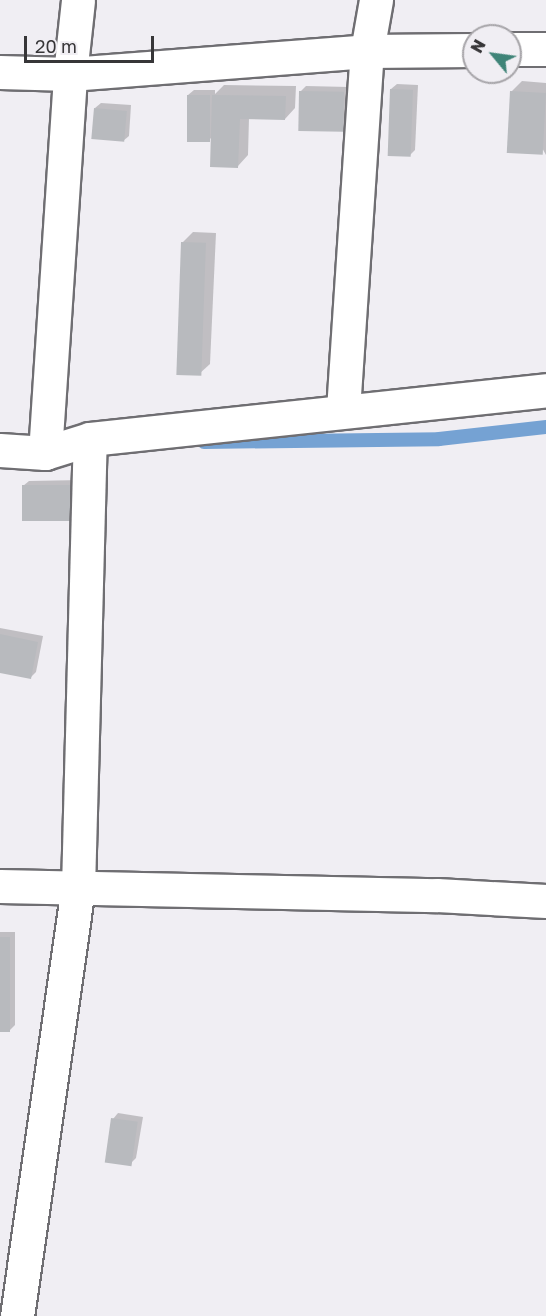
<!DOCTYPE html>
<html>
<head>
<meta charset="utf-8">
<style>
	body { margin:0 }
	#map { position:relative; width:546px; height:1316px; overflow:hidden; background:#f0eef3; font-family:"Golos Text",sans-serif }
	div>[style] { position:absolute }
	.shadow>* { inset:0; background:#0003 }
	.stream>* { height:14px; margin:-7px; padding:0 7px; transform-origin:7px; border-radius:7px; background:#75a2d3 }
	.building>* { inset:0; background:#b8babe; transform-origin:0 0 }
	.roads { filter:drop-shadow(2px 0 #6f6e72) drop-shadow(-2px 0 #6f6e72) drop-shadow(0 2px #6f6e72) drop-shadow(0 -2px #6f6e72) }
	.minor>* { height:33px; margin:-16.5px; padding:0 16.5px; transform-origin:16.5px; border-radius:16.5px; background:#fff }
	span { translate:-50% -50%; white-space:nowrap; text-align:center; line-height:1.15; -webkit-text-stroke:5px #f0eef3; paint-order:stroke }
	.north { position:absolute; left:462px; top:24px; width:60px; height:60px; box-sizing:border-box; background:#f0eef3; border:2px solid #a6a4a8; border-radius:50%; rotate:299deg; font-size:16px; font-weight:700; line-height:24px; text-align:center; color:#373638 }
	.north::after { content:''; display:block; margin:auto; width:21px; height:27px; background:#3f8478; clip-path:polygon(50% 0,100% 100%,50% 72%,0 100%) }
	.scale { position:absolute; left:24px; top:36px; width:130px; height:27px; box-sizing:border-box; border:3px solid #373638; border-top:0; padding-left:8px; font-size:18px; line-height:21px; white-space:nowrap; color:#373638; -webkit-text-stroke:4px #f0eef3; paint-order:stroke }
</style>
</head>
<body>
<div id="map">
	<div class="shadow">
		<div style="clip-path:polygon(522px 81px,546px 83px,546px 155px,511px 92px)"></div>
		<div style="clip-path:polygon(397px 84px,418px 85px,415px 150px,409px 156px,391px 89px)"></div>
		<div style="clip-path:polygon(224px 85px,296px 86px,295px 108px,285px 119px,249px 118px,248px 155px,238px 166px,212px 137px,208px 141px,188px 95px,194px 90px,215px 90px,215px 94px)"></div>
		<div style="clip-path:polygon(306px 86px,349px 87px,348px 125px,342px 131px,300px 92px)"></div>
		<div style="clip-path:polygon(101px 103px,131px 105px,129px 136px,123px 141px,95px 108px)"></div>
		<div style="clip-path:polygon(193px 232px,216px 233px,210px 364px,199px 374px,182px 243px)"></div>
		<div style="clip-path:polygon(81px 480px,76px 519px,23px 486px,29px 481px)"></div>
		<div style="clip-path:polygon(0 628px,43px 636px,36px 672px,30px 678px,0 672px)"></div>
		<div style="clip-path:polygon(0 932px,15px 932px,15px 1025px,9px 1031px,0 1031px)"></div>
		<div style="clip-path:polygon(118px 1113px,143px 1117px,136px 1158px,130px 1164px,113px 1119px)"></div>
	</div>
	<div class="stream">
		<div style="left:204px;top:442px;width:235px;rotate:-0.7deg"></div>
		<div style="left:439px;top:439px;width:108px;rotate:-6.4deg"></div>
	</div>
	<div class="building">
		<div style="left:390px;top:89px;width:23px;height:67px;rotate:2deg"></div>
		<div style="left:299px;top:91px;width:45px;height:40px;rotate:1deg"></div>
		<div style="left:510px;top:91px;width:36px;height:62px;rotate:3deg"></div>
		<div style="left:187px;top:95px;width:23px;height:47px"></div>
		<div style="clip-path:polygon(212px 95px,286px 96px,285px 120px,240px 119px,238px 168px,210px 167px)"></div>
		<div style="left:94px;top:108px;width:33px;height:31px;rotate:5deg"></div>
		<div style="left:181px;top:242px;width:25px;height:133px;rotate:2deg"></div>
		<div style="left:76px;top:485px;width:36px;height:54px;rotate:90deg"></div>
		<div style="clip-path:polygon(0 634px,38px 642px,31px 679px,0 673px)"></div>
		<div style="left:0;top:937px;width:10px;height:95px"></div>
		<div style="left:111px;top:1118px;width:27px;height:45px;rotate:8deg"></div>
	</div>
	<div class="roads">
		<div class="minor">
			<div style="left:510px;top:49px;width:36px"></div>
			<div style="left:0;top:72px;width:70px;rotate:1.6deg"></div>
			<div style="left:70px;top:74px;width:298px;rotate:-4.4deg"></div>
			<div style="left:367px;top:51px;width:107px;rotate:-0.5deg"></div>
			<div style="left:343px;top:410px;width:360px;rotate:-86.2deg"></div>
			<div style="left:367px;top:51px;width:52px;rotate:-80deg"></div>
			<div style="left:0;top:450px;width:45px;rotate:3.8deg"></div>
			<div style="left:45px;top:453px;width:47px;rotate:-17.3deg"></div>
			<div style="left:90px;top:439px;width:459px;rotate:-6.1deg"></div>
			<div style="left:45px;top:453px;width:380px;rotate:-86.2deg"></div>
			<div style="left:70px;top:74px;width:74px;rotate:-83.8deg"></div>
			<div style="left:0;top:886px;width:437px;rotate:1.2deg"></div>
			<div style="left:437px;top:895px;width:109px;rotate:3.2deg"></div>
			<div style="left:17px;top:1316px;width:431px;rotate:-81.9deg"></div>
			<div style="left:78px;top:889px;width:450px;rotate:-88.5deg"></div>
		</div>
	</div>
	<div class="north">N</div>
	<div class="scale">20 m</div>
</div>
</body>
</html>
